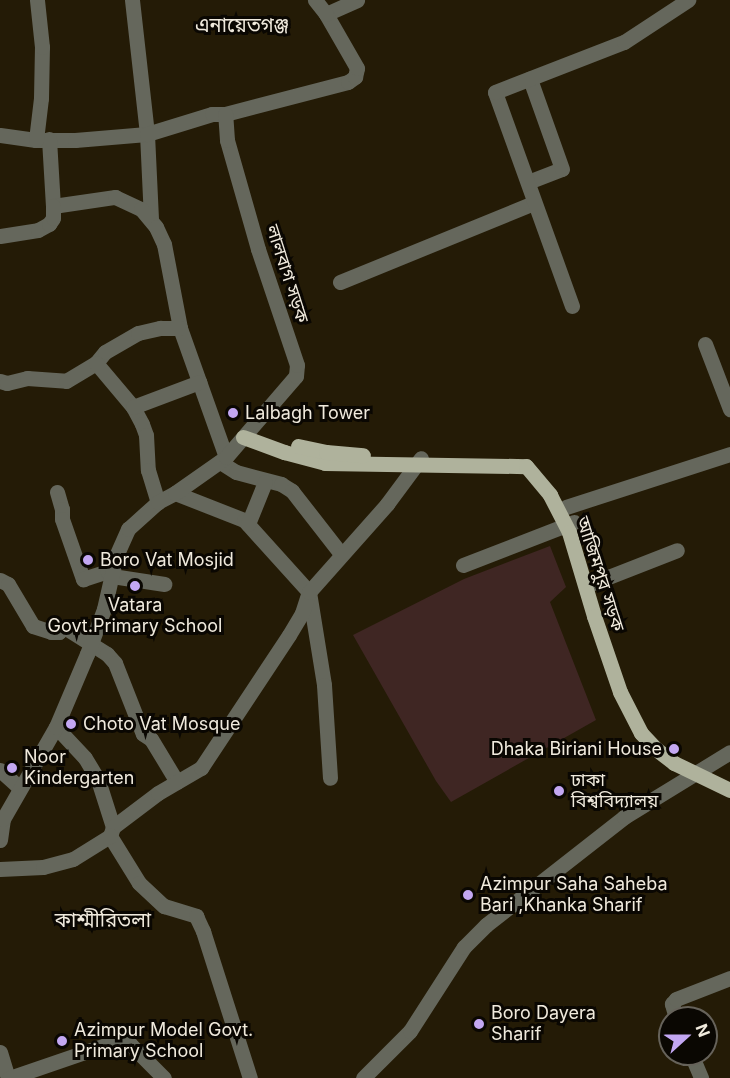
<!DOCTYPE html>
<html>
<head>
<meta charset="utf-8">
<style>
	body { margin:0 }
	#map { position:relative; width:730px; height:1078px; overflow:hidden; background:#241b06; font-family:Inter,"Noto Sans Bengali",sans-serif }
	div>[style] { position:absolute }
	.green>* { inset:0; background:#3f2623 }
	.minor>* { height:15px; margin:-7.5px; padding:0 7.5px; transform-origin:7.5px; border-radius:7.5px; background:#65675c }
	.major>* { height:15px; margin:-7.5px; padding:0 7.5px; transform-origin:7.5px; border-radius:7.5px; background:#afb29c }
	.dots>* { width:16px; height:16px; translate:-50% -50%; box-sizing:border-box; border:3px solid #0a0702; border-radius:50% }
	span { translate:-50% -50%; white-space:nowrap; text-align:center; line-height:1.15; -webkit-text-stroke:6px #0a0702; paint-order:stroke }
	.street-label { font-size:18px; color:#f0eadd }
	.poi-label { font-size:18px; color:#f0eadd }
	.left { translate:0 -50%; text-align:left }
	.right { translate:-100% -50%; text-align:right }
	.neighbourhood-label { font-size:20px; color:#f0eadd }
	.north { position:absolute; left:658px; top:1006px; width:60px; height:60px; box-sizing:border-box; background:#0a0702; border:2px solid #66625a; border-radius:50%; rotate:69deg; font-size:16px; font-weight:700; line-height:24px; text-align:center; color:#f0eadd }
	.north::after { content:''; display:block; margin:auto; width:21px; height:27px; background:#c3a7f2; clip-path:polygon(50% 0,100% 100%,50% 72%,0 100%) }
</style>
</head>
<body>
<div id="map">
	<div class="green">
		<div style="clip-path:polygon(550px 546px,566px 587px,550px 602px,596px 720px,451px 802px,436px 781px,353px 635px,464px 579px)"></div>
	</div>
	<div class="minor">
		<div style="left:132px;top:0;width:135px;rotate:83.6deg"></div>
		<div style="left:147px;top:134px;width:84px;rotate:87.3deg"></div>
		<div style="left:326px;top:14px;width:34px;rotate:-24deg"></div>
		<div style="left:0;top:135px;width:36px;rotate:8deg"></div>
		<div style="left:36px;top:140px;width:39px"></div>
		<div style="left:75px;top:140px;width:72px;rotate:-4.8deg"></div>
		<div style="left:147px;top:134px;width:68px;rotate:-17.1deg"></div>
		<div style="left:212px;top:114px;width:13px"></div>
		<div style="left:225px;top:114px;width:127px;rotate:-14.6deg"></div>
		<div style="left:348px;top:82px;width:9px;rotate:-36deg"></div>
		<div style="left:355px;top:77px;width:9px;rotate:-77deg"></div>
		<div style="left:357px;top:68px;width:62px;rotate:-119.9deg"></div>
		<div style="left:326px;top:14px;width:18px;rotate:-128deg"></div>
		<div style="left:49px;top:139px;width:67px;rotate:86.6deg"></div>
		<div style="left:53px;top:206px;width:63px;rotate:-8.3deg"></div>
		<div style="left:115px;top:197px;width:29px;rotate:25deg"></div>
		<div style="left:141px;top:209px;width:23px;rotate:50deg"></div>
		<div style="left:156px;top:227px;width:19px;rotate:65deg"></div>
		<div style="left:164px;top:244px;width:86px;rotate:79.2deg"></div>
		<div style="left:180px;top:328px;width:137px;rotate:70.4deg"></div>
		<div style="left:36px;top:140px;width:42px;rotate:-83.2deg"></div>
		<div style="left:41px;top:98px;width:51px;rotate:-88.9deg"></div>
		<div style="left:42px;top:47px;width:47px;rotate:-96.1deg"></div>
		<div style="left:528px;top:182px;width:36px;rotate:-21deg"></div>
		<div style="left:562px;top:169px;width:96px;rotate:-109.6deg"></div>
		<div style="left:0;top:236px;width:38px;rotate:-9deg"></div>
		<div style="left:38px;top:230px;width:13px;rotate:-29deg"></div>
		<div style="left:49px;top:224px;width:7px;rotate:-56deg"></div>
		<div style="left:53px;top:218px;width:12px;rotate:-90deg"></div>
		<div style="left:340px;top:282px;width:209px;rotate:-22.2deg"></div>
		<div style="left:572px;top:306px;width:227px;rotate:-109.8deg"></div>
		<div style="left:495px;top:92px;width:138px;rotate:-21.2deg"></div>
		<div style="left:624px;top:42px;width:77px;rotate:-33.3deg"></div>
		<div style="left:705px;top:344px;width:70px;rotate:69deg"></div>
		<div style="left:96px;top:363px;width:14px;rotate:-51deg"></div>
		<div style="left:105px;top:352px;width:38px;rotate:-30deg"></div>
		<div style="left:138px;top:333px;width:23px;rotate:-13deg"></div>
		<div style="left:160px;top:328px;width:20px"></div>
		<div style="left:0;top:381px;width:7px;rotate:16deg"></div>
		<div style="left:7px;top:383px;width:21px;rotate:-14deg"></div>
		<div style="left:27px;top:378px;width:39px;rotate:4deg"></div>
		<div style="left:66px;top:381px;width:35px;rotate:-31deg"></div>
		<div style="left:96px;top:363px;width:57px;rotate:49.9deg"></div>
		<div style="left:133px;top:407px;width:19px;rotate:62deg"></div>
		<div style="left:142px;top:424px;width:12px;rotate:70deg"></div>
		<div style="left:146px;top:435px;width:35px;rotate:87deg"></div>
		<div style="left:148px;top:470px;width:34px;rotate:73deg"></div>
		<div style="left:133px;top:407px;width:71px;rotate:-20.7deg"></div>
		<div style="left:220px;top:462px;width:19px;rotate:32deg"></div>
		<div style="left:236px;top:472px;width:47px;rotate:14.9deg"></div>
		<div style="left:281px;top:484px;width:13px;rotate:32deg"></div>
		<div style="left:292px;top:491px;width:80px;rotate:52.1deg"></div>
		<div style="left:57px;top:492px;width:18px;rotate:74deg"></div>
		<div style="left:62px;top:509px;width:10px;rotate:90deg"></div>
		<div style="left:62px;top:519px;width:64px;rotate:70.7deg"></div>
		<div style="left:83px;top:579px;width:25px;rotate:-18deg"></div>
		<div style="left:107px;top:571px;width:7px;rotate:45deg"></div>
		<div style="left:112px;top:576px;width:53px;rotate:8.7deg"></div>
		<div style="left:175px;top:493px;width:74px;rotate:21.4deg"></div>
		<div style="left:244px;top:520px;width:97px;rotate:47.9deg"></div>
		<div style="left:309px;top:592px;width:94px;rotate:80.8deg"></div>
		<div style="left:324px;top:685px;width:93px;rotate:86.3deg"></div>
		<div style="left:566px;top:507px;width:172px;rotate:-17.9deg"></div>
		<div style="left:248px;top:524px;width:45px;rotate:-68deg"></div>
		<div style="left:463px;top:565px;width:119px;rotate:-21.2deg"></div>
		<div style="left:0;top:580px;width:9px;rotate:27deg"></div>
		<div style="left:8px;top:584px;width:49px;rotate:59.2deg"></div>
		<div style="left:33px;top:626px;width:19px;rotate:18deg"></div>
		<div style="left:51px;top:632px;width:8px"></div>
		<div style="left:59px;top:632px;width:7px;rotate:-45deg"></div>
		<div style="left:64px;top:627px;width:51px;rotate:32.1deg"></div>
		<div style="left:107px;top:654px;width:12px;rotate:48deg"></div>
		<div style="left:115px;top:663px;width:76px;rotate:68.5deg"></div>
		<div style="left:143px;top:734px;width:9px;rotate:32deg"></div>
		<div style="left:151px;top:739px;width:50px;rotate:58.8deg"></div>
		<div style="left:593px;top:583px;width:90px;rotate:-21.4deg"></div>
		<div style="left:56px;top:727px;width:42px;rotate:46.9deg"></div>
		<div style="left:85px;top:758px;width:26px;rotate:59deg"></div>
		<div style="left:98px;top:780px;width:49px;rotate:72.3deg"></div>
		<div style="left:113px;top:827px;width:9px;rotate:108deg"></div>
		<div style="left:110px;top:836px;width:55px;rotate:58.3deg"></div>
		<div style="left:139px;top:883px;width:34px;rotate:43deg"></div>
		<div style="left:164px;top:906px;width:34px;rotate:17deg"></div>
		<div style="left:196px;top:916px;width:17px;rotate:65deg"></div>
		<div style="left:203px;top:931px;width:154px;rotate:72.3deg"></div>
		<div style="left:0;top:770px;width:27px;rotate:42deg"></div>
		<div style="left:113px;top:827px;width:56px;rotate:-37.1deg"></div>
		<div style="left:158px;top:793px;width:50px;rotate:-30.2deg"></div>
		<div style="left:201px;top:768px;width:159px;rotate:-56.5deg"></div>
		<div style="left:289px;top:635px;width:26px;rotate:-59deg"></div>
		<div style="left:302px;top:613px;width:22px;rotate:-72deg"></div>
		<div style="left:309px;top:592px;width:118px;rotate:-48.4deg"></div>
		<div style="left:387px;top:504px;width:57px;rotate:-53.5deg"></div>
		<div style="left:0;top:840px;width:21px;rotate:-82deg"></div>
		<div style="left:3px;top:819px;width:106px;rotate:-60.1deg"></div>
		<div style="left:56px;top:727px;width:79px;rotate:-67deg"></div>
		<div style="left:87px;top:654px;width:48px;rotate:-69.3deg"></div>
		<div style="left:104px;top:609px;width:54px;rotate:-77.2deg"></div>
		<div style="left:116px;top:556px;width:30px;rotate:-66deg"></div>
		<div style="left:128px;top:529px;width:40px;rotate:-42deg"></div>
		<div style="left:158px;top:502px;width:19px;rotate:-28deg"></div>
		<div style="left:175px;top:493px;width:62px;rotate:-35.2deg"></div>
		<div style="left:226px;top:457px;width:107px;rotate:-49.2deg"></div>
		<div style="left:296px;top:376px;width:11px;rotate:-85deg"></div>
		<div style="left:297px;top:365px;width:122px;rotate:-108.6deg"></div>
		<div style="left:258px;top:249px;width:113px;rotate:-105.9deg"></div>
		<div style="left:227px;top:140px;width:26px;rotate:-94deg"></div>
		<div style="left:0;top:869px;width:43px;rotate:-2.7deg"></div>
		<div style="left:43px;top:867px;width:31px;rotate:-15deg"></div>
		<div style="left:73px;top:859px;width:44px;rotate:-31.9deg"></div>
		<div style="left:676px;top:1018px;width:15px;rotate:-106deg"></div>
		<div style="left:672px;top:1004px;width:6px;rotate:-51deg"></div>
		<div style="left:676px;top:999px;width:58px;rotate:-21.3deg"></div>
		<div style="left:0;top:1052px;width:27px;rotate:73deg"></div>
		<div style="left:691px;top:1054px;width:26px;rotate:67deg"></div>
		<div style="left:9px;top:1078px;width:108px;rotate:-18.9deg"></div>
		<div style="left:111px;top:1043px;width:11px;rotate:-10deg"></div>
		<div style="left:122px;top:1041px;width:9px;rotate:21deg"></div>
		<div style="left:130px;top:1044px;width:48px;rotate:45deg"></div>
		<div style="left:363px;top:1078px;width:66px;rotate:-45deg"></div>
		<div style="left:410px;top:1031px;width:100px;rotate:-57.3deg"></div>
		<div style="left:464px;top:947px;width:31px;rotate:-45deg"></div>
		<div style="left:486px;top:925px;width:175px;rotate:-38deg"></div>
		<div style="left:624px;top:817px;width:124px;rotate:-31.5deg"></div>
	</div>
	<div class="major">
		<div style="left:243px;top:437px;width:44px;rotate:20.1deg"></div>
		<div style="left:284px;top:452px;width:42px;rotate:15deg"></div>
		<div style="left:325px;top:463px;width:201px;rotate:0.9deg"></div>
		<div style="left:526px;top:466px;width:38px;rotate:50deg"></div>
		<div style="left:550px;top:495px;width:42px;rotate:62.8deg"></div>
		<div style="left:569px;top:532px;width:88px;rotate:73.4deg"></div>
		<div style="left:594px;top:616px;width:80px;rotate:71.1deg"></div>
		<div style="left:620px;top:692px;width:46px;rotate:62.9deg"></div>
		<div style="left:641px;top:733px;width:22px;rotate:47deg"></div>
		<div style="left:656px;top:749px;width:23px;rotate:38deg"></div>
		<div style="left:674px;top:763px;width:62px;rotate:25.7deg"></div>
		<div style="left:298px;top:446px;width:29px;rotate:12deg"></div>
		<div style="left:326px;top:452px;width:37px;rotate:5deg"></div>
	</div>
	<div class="dots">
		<div style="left:233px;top:413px;background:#c3a7f2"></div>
		<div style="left:88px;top:560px;background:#c3a7f2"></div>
		<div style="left:135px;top:586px;background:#c3a7f2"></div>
		<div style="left:71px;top:724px;background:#c3a7f2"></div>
		<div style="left:674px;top:749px;background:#c3a7f2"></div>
		<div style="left:12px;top:768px;background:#c3a7f2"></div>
		<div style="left:559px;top:791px;background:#c3a7f2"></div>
		<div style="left:468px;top:895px;background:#c3a7f2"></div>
		<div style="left:479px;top:1024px;background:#c3a7f2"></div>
		<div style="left:62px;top:1041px;background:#c3a7f2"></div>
	</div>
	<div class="street-label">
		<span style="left:287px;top:274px;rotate:72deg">লালবাগ সড়ক</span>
		<span style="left:600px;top:574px;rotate:72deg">আজিমপুর সড়ক</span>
	</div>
	<div class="poi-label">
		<span class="left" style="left:245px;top:413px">Lalbagh Tower</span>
		<span class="left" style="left:100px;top:560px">Boro Vat Mosjid</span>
		<span style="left:135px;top:616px">Vatara<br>Govt.Primary School</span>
		<span class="left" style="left:83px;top:724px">Choto Vat Mosque</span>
		<span class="right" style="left:662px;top:749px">Dhaka Biriani House</span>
		<span class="left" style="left:24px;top:768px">Noor<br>Kindergarten</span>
		<span class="left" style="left:571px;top:791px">ঢাকা<br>বিশ্ববিদ্যালয়</span>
		<span class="left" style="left:480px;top:895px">Azimpur Saha Saheba<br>Bari ,Khanka Sharif</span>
		<span class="left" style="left:491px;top:1024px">Boro Dayera<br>Sharif</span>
		<span class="left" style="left:74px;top:1041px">Azimpur Model Govt.<br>Primary School</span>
	</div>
	<div class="neighbourhood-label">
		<span style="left:242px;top:25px">এনায়েতগঞ্জ</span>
		<span style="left:103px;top:920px">কাশ্মীরিতলা</span>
	</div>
	<div class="north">N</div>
</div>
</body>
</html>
